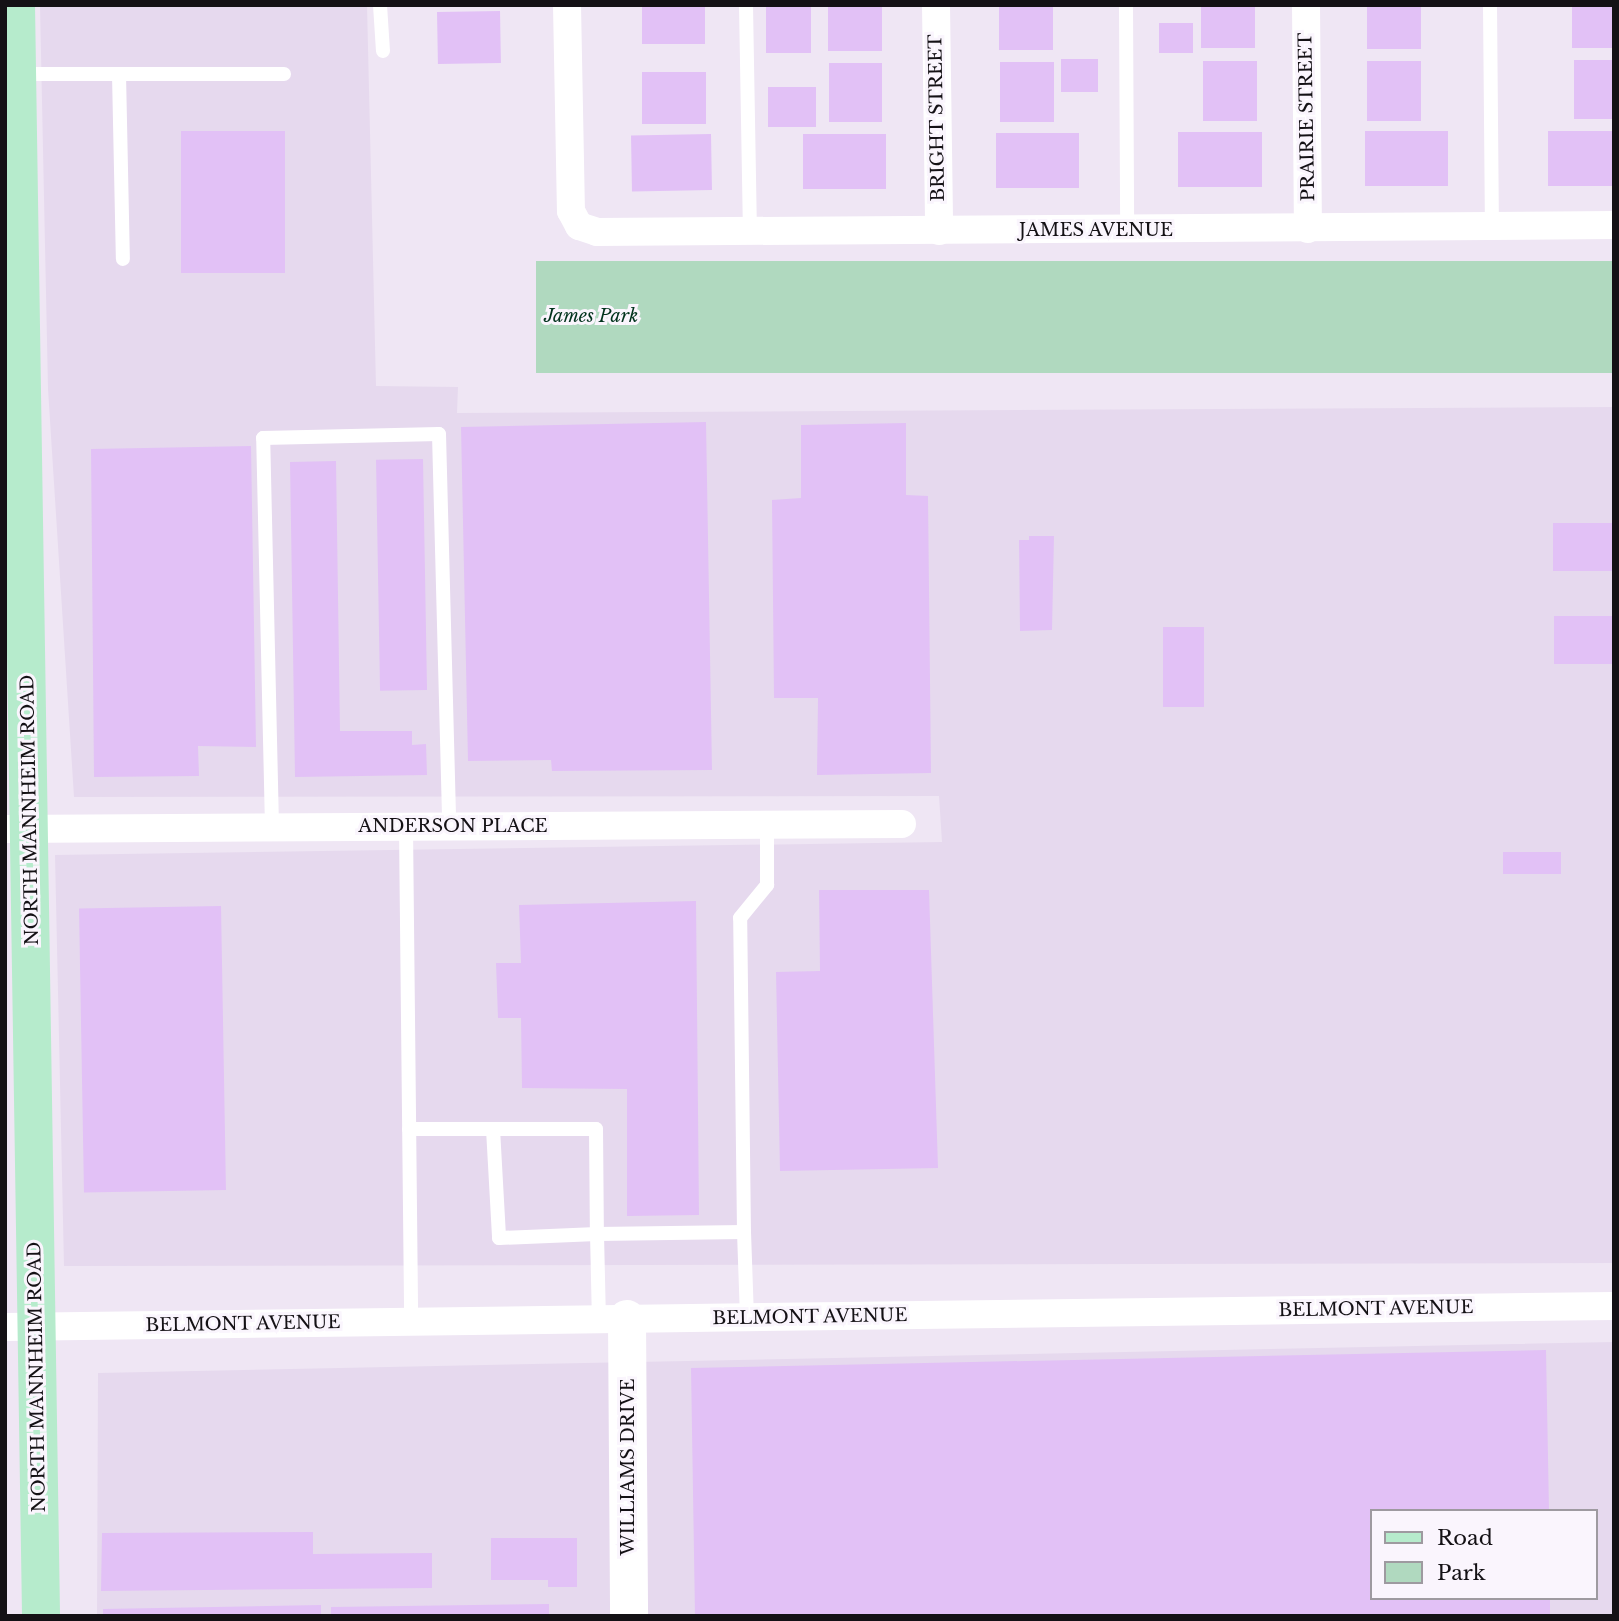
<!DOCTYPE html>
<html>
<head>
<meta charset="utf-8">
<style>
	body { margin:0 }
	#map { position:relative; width:1619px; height:1621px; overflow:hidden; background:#efe6f4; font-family:"Libre Baskerville",serif }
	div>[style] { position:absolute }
	.built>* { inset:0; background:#e6d9ee }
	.green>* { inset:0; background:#b0d9bf; transform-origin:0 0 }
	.building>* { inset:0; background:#e2c1f6; transform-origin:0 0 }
	.lane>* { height:14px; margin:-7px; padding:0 7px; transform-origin:7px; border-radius:7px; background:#fff }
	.street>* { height:28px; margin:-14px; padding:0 14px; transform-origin:14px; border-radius:14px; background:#fff }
	.secondary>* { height:38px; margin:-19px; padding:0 19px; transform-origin:19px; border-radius:19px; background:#fff }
	.primary>* { height:38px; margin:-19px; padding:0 19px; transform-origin:19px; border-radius:19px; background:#b6ebcc }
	span { translate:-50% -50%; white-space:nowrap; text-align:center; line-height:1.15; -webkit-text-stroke:6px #faf5fd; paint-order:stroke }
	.street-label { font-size:18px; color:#141115 }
	.park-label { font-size:18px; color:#01331c; font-style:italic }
	.frame { position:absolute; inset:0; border:7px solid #141115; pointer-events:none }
	.legend { position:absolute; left:1370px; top:1509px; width:228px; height:91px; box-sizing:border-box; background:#faf5fd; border:2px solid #9e9aa0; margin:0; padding:9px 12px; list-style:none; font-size:21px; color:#141115 }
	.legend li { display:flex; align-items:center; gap:14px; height:35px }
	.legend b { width:35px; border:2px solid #9e9aa0 }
</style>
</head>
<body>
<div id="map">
	<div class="built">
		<div style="clip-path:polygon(40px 5px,367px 5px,376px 386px,458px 387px,457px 413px,1614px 407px,1614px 1263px,64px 1266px,55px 855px,942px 842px,939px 796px,74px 797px,48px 389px)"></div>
		<div style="clip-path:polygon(evenodd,1614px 1342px,1614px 1616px,97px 1616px,98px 1373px,1614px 1342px,1372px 1511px,1596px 1511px,1596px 1598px,1372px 1598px,1372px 1511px)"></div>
	</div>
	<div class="green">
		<div style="left:536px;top:261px;width:1078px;height:112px"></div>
	</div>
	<div class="building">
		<div style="left:642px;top:5px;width:63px;height:39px"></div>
		<div style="left:766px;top:5px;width:45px;height:48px"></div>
		<div style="left:828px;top:5px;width:54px;height:46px"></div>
		<div style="left:999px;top:5px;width:54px;height:45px"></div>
		<div style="left:1201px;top:5px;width:54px;height:43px"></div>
		<div style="left:1367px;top:5px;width:54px;height:44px"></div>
		<div style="left:1572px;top:5px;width:42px;height:43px"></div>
		<div style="left:500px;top:11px;width:52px;height:63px;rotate:89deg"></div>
		<div style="left:1159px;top:23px;width:34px;height:30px"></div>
		<div style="left:1061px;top:59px;width:37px;height:33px"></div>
		<div style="left:1574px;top:60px;width:40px;height:59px"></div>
		<div style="left:1203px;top:61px;width:54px;height:60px"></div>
		<div style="left:1367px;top:61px;width:54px;height:60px"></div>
		<div style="left:1054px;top:62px;width:60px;height:54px;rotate:90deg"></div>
		<div style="left:829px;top:63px;width:53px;height:59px"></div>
		<div style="left:642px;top:72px;width:64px;height:52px"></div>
		<div style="left:768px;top:87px;width:48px;height:40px"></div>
		<div style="left:181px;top:131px;width:104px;height:142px"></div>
		<div style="left:1365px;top:131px;width:83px;height:55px"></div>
		<div style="left:1548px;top:131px;width:66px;height:55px"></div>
		<div style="left:1178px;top:132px;width:84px;height:55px"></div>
		<div style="left:996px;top:133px;width:83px;height:55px"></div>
		<div style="left:711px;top:134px;width:56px;height:80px;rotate:89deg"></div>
		<div style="left:803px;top:134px;width:83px;height:55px"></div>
		<div style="clip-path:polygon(706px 422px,712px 770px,552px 771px,551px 760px,468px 761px,461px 427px)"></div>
		<div style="clip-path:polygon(906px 423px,906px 495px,928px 496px,931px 773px,817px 775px,818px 698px,774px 698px,772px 500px,801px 498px,801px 425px)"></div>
		<div style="clip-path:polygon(251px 446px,256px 747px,198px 746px,199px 776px,94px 777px,91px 449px)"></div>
		<div style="left:423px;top:459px;width:231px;height:47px;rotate:89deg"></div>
		<div style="clip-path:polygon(336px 461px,340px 731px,412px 731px,412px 745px,426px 744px,427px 775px,295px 777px,290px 462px)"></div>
		<div style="left:1614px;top:523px;width:48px;height:61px;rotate:90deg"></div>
		<div style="clip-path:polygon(1029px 536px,1054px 536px,1052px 630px,1020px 631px,1019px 540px,1029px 540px)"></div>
		<div style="left:1614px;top:616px;width:48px;height:60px;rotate:90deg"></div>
		<div style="left:1163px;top:627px;width:41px;height:80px"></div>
		<div style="left:1561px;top:852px;width:22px;height:58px;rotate:90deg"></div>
		<div style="clip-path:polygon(819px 890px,929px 890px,938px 1168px,780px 1171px,776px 972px,820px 971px)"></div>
		<div style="clip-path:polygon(696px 901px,699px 1215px,627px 1216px,627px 1089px,522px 1088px,521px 1018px,498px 1018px,496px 963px,521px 963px,519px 905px)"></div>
		<div style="left:221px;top:906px;width:284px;height:142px;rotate:89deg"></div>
		<div style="clip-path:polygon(1546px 1350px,1549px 1511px,1372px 1511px,1372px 1598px,1550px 1598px,1550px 1616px,695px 1616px,691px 1368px)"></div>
		<div style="clip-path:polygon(313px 1532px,313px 1554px,432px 1553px,432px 1588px,101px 1591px,102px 1533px)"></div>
		<div style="clip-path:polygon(491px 1538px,577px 1538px,577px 1587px,548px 1587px,548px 1580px,491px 1580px)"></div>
		<div style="clip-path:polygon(549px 1604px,549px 1616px,331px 1616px,331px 1607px)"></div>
		<div style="clip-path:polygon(321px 1605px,321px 1616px,103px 1616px,103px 1609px)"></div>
	</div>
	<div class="lane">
		<div style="left:380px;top:5px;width:46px;rotate:86.3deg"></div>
		<div style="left:746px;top:5px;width:226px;rotate:89deg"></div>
		<div style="left:1126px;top:5px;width:225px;rotate:89.7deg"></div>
		<div style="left:1490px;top:5px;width:224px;rotate:89.5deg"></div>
		<div style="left:19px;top:74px;width:265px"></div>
		<div style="left:119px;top:74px;width:185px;rotate:88.8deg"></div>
		<div style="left:272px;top:827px;width:389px;rotate:-91.3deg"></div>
		<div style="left:263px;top:438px;width:176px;rotate:-1.3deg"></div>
		<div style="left:439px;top:434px;width:392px;rotate:88.5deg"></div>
		<div style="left:406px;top:827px;width:495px;rotate:89.4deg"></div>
		<div style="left:409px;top:1129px;width:84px"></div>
		<div style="left:493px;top:1129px;width:109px;rotate:86.8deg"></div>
		<div style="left:499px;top:1238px;width:98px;rotate:-2.3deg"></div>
		<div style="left:597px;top:1234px;width:85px;rotate:88.7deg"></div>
		<div style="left:493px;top:1129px;width:103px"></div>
		<div style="left:596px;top:1129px;width:105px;rotate:89.5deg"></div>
		<div style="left:597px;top:1234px;width:147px;rotate:-0.8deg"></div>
		<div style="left:744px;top:1232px;width:314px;rotate:-90.7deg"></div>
		<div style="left:740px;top:918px;width:43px;rotate:-50.7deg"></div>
		<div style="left:767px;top:885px;width:60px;rotate:-90deg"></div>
		<div style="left:744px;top:1232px;width:86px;rotate:88deg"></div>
	</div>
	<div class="street">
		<div style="left:567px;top:5px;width:206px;rotate:88.9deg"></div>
		<div style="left:571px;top:211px;width:17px;rotate:62deg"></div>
		<div style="left:579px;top:226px;width:19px;rotate:18deg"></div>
		<div style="left:597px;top:232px;width:1017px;rotate:-0.39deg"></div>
		<div style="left:936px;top:5px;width:226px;rotate:89.2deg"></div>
		<div style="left:1306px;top:5px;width:224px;rotate:89.5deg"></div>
		<div style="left:5px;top:829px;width:897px;rotate:-0.32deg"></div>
		<div style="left:5px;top:1327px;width:1609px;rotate:-0.75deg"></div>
	</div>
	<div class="secondary">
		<div style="left:627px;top:1319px;width:297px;rotate:89.6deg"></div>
	</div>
	<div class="primary">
		<div style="left:16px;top:5px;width:1611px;rotate:89.11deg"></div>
	</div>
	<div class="street-label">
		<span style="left:1307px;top:117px;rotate:-91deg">PRAIRIE STREET</span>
		<span style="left:937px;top:118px;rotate:-91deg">BRIGHT STREET</span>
		<span style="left:1096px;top:230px">JAMES AVENUE</span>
		<span style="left:30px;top:810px;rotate:-91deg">NORTH MANNHEIM ROAD</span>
		<span style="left:453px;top:826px">ANDERSON PLACE</span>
		<span style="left:1376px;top:1309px;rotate:-1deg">BELMONT AVENUE</span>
		<span style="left:810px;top:1317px;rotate:-1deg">BELMONT AVENUE</span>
		<span style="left:243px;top:1324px;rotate:-1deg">BELMONT AVENUE</span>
		<span style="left:37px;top:1377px;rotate:-91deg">NORTH MANNHEIM ROAD</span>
		<span style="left:628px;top:1467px;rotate:-90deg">WILLIAMS DRIVE</span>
	</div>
	<div class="park-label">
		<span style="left:591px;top:316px">James Park</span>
	</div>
	<div class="frame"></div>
	<ul class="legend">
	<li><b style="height:9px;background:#b6ebcc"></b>Road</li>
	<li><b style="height:19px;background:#b0d9bf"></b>Park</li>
	</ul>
</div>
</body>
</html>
